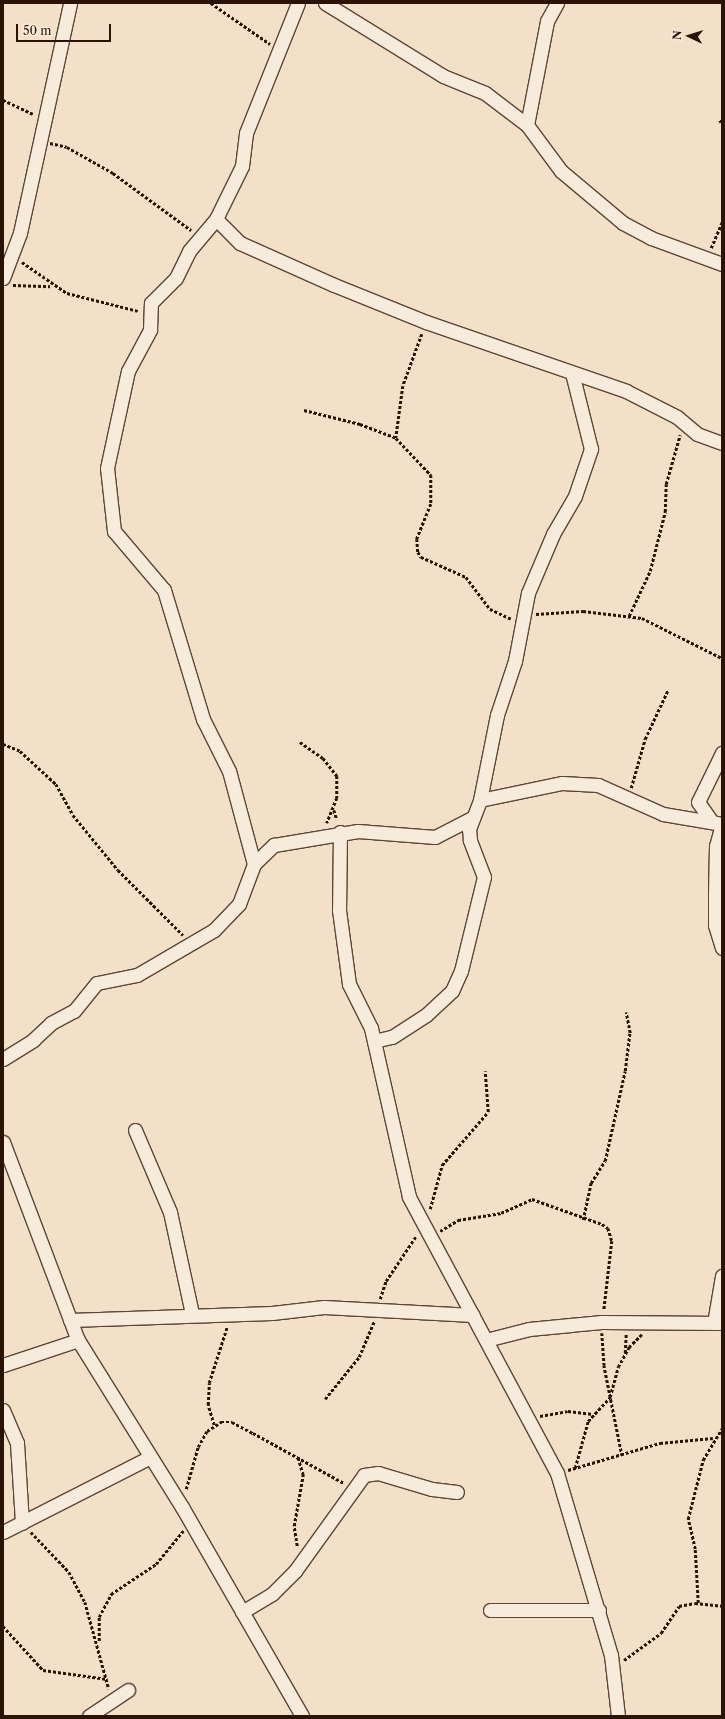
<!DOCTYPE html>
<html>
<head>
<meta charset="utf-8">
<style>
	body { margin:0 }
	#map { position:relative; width:725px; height:1719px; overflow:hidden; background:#f3e0c8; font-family:"Libre Caslon Text",serif }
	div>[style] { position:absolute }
	.path>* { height:2.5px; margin-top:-1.25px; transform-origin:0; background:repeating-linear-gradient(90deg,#2a1305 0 3px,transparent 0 5px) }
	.roads { filter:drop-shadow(1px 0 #5c4636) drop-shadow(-1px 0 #5c4636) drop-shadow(0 1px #5c4636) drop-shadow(0 -1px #5c4636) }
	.minor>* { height:13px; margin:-6.5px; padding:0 6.5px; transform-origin:6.5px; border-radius:6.5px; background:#f7ebdb }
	span { translate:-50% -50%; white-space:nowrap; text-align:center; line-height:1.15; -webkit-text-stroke:3.5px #f7ebdb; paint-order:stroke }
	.frame { position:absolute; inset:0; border:4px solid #2a1305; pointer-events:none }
	.north { position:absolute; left:669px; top:16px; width:40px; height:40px; -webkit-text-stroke:3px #f7ebdb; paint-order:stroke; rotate:274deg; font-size:11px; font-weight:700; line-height:16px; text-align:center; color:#2a1305 }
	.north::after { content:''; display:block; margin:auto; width:14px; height:18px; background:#2a1305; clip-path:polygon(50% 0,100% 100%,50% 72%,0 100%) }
	.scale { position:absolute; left:16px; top:24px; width:95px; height:18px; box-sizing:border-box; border:2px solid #2a1305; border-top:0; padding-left:5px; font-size:12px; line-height:14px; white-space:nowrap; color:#2a1305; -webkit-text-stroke:3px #f7ebdb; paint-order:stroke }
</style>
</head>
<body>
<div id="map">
	<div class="path">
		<div style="left:211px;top:3px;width:72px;rotate:34.8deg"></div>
		<div style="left:3px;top:100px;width:33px;rotate:25deg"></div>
		<div style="left:720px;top:120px;width:4px;rotate:63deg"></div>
		<div style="left:50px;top:143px;width:17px;rotate:13deg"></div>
		<div style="left:67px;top:147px;width:53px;rotate:29.5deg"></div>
		<div style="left:113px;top:173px;width:97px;rotate:36.2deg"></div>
		<div style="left:711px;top:248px;width:28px;rotate:-67deg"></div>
		<div style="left:22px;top:262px;width:55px;rotate:34.6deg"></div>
		<div style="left:67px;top:293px;width:73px;rotate:14.2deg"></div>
		<div style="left:13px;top:285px;width:37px;rotate:2deg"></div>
		<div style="left:422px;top:334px;width:55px;rotate:110.1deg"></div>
		<div style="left:403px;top:386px;width:52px;rotate:97.7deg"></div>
		<div style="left:396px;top:438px;width:51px;rotate:46.6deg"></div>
		<div style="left:431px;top:475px;width:29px;rotate:90deg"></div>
		<div style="left:431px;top:504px;width:38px;rotate:112deg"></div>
		<div style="left:417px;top:539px;width:13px;rotate:86deg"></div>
		<div style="left:418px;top:552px;width:6px;rotate:59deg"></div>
		<div style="left:421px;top:557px;width:49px;rotate:24deg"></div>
		<div style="left:466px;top:577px;width:40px;rotate:53deg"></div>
		<div style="left:490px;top:609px;width:23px;rotate:25deg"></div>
		<div style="left:304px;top:410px;width:58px;rotate:14deg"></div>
		<div style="left:360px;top:424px;width:39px;rotate:21deg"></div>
		<div style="left:536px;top:614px;width:47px;rotate:-3.7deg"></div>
		<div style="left:583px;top:611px;width:59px;rotate:6.8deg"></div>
		<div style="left:642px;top:618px;width:89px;rotate:26.6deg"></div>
		<div style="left:629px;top:616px;width:50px;rotate:-65deg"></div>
		<div style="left:650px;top:571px;width:61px;rotate:-75.7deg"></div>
		<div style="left:665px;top:512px;width:28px;rotate:-88deg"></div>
		<div style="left:666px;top:484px;width:51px;rotate:-74.1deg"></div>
		<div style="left:300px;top:742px;width:28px;rotate:35deg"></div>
		<div style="left:323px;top:758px;width:23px;rotate:52deg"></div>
		<div style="left:337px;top:776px;width:22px;rotate:90deg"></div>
		<div style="left:337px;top:798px;width:27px;rotate:112deg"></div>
		<div style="left:3px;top:744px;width:18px;rotate:22deg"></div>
		<div style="left:20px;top:751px;width:49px;rotate:42.5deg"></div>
		<div style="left:56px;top:784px;width:35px;rotate:61deg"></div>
		<div style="left:73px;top:815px;width:71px;rotate:50.7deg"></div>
		<div style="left:118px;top:870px;width:92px;rotate:45deg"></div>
		<div style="left:631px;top:788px;width:51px;rotate:-74.1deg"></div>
		<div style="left:645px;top:739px;width:54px;rotate:-64.9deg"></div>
		<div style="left:334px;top:810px;width:10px;rotate:73deg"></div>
		<div style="left:430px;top:1209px;width:46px;rotate:-74.7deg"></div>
		<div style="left:442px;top:1165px;width:70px;rotate:-49deg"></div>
		<div style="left:488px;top:1112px;width:41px;rotate:-94.2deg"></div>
		<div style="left:583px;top:1220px;width:38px;rotate:-78deg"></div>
		<div style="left:591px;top:1183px;width:26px;rotate:-58deg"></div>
		<div style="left:605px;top:1161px;width:92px;rotate:-77.5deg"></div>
		<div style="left:625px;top:1071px;width:38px;rotate:-83deg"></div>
		<div style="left:630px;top:1033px;width:21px;rotate:-101deg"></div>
		<div style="left:440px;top:1231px;width:21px;rotate:-31deg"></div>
		<div style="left:458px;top:1220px;width:44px;rotate:-9.2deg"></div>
		<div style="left:501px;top:1213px;width:34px;rotate:-24deg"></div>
		<div style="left:532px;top:1199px;width:74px;rotate:19.7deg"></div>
		<div style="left:602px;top:1224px;width:7px;rotate:34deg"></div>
		<div style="left:608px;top:1228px;width:14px;rotate:73deg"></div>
		<div style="left:612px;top:1241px;width:69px;rotate:96.6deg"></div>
		<div style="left:380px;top:1299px;width:19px;rotate:-72deg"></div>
		<div style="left:386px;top:1281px;width:54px;rotate:-56.3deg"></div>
		<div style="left:602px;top:1333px;width:32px;rotate:86deg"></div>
		<div style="left:604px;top:1365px;width:92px;rotate:78.7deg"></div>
		<div style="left:625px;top:1353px;width:19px;rotate:-87deg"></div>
		<div style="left:325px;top:1399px;width:54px;rotate:-51deg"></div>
		<div style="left:359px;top:1357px;width:39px;rotate:-67deg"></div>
		<div style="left:540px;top:1416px;width:28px;rotate:-10deg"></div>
		<div style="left:568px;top:1411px;width:25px;rotate:7deg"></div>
		<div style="left:214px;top:1425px;width:21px;rotate:-107deg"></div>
		<div style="left:208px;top:1405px;width:22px;rotate:-87deg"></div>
		<div style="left:209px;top:1383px;width:59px;rotate:-72.2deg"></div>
		<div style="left:575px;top:1468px;width:49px;rotate:-74.5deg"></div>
		<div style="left:588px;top:1421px;width:33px;rotate:-47deg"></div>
		<div style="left:610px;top:1397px;width:31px;rotate:-75deg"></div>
		<div style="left:618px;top:1367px;width:23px;rotate:-61deg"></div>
		<div style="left:629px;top:1347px;width:18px;rotate:-45deg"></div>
		<div style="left:568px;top:1470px;width:96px;rotate:-16.4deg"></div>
		<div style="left:660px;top:1443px;width:53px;rotate:-5.4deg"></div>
		<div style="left:186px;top:1489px;width:44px;rotate:-74.1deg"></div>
		<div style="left:198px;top:1447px;width:18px;rotate:-61deg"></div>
		<div style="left:207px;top:1431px;width:17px;rotate:-33deg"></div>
		<div style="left:221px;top:1422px;width:11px"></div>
		<div style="left:232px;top:1422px;width:24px;rotate:28deg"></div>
		<div style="left:253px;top:1433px;width:104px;rotate:28.8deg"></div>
		<div style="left:31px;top:1532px;width:55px;rotate:46.5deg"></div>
		<div style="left:69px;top:1572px;width:34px;rotate:62deg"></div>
		<div style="left:85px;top:1602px;width:90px;rotate:74.6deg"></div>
		<div style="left:297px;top:1546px;width:20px;rotate:-99deg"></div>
		<div style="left:294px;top:1526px;width:52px;rotate:-80deg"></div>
		<div style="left:303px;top:1475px;width:17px;rotate:-107deg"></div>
		<div style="left:698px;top:1603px;width:54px;rotate:-93.2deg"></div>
		<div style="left:695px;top:1549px;width:31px;rotate:-103deg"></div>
		<div style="left:688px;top:1519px;width:61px;rotate:-75.7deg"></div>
		<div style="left:703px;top:1460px;width:37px;rotate:-59deg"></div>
		<div style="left:3px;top:1626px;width:59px;rotate:47.7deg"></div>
		<div style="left:43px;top:1670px;width:65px;rotate:8deg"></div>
		<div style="left:99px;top:1641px;width:24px;rotate:-90deg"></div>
		<div style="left:99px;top:1617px;width:26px;rotate:-62deg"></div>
		<div style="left:111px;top:1594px;width:54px;rotate:-33.7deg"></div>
		<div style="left:156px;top:1564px;width:43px;rotate:-50.7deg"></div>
		<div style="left:624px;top:1660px;width:46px;rotate:-36.1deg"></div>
		<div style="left:661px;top:1633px;width:32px;rotate:-56deg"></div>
		<div style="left:679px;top:1606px;width:16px;rotate:-11deg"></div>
		<div style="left:695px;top:1603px;width:27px;rotate:6deg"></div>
	</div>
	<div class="roads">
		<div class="minor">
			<div style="left:325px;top:3px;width:139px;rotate:31.7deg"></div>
			<div style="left:443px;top:76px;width:45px;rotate:22deg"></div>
			<div style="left:485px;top:93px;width:53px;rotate:37.3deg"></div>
			<div style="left:527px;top:125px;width:57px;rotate:53.5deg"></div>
			<div style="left:561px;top:171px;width:81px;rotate:40deg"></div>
			<div style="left:623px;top:223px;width:32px;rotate:28deg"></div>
			<div style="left:651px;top:238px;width:76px;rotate:20.1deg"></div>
			<div style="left:527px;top:125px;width:106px;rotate:-79.1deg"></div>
			<div style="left:547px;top:21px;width:21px;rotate:-61deg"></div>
			<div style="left:216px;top:219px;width:34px;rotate:45deg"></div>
			<div style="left:240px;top:243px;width:103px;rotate:24.1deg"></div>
			<div style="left:334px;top:285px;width:99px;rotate:21.9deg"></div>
			<div style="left:426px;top:322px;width:212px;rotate:19deg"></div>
			<div style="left:626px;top:391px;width:57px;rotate:27deg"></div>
			<div style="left:677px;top:417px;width:26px;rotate:40deg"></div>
			<div style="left:697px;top:434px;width:27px;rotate:20deg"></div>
			<div style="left:3px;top:278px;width:48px;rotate:-69.3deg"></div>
			<div style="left:20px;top:233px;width:235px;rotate:-77.7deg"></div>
			<div style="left:480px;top:800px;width:84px;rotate:-11.7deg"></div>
			<div style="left:562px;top:783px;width:36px;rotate:3deg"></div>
			<div style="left:598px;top:785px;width:71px;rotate:24deg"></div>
			<div style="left:663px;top:814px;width:60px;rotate:9.6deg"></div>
			<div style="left:712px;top:822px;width:24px;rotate:-125deg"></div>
			<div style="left:698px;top:802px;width:55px;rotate:-63.9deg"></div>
			<div style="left:722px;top:824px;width:23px;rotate:105deg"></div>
			<div style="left:716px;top:846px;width:47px;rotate:91.2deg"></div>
			<div style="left:715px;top:893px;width:32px;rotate:90deg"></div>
			<div style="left:715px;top:925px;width:24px;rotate:73deg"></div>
			<div style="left:340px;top:832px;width:78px;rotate:90.7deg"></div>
			<div style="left:339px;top:910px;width:75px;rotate:82.3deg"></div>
			<div style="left:349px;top:984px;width:49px;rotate:63.4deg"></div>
			<div style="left:371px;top:1028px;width:173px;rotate:77.3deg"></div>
			<div style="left:409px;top:1197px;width:313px;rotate:61.8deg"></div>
			<div style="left:557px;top:1473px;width:190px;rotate:73.5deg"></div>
			<div style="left:611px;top:1655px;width:61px;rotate:83.5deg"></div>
			<div style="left:254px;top:864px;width:96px;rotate:-105deg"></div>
			<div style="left:229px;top:771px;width:58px;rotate:-116.6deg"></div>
			<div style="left:203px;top:719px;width:135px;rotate:-106.8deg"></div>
			<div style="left:164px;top:590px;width:77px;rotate:-130.3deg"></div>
			<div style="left:114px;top:531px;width:63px;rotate:-96.3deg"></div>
			<div style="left:107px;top:468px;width:99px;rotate:-77.8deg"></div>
			<div style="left:128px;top:371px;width:47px;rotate:-61.8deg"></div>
			<div style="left:150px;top:330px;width:27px;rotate:-88deg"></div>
			<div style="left:151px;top:303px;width:35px;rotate:-45deg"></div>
			<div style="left:176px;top:278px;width:30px;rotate:-64deg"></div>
			<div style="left:189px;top:251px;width:42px;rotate:-49.8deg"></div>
			<div style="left:216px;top:219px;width:59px;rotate:-63.9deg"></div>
			<div style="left:242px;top:166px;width:33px;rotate:-83deg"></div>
			<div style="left:246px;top:133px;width:140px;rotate:-68.2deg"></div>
			<div style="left:374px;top:1041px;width:18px;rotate:-13deg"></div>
			<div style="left:392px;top:1037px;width:40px;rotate:-32.9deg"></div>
			<div style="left:426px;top:1015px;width:35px;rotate:-43deg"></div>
			<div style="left:452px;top:991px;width:22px;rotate:-66deg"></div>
			<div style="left:461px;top:971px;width:97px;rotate:-76.3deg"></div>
			<div style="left:484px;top:877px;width:40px;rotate:-111deg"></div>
			<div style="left:470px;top:840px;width:11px;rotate:-95deg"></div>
			<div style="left:469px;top:829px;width:31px;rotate:-69deg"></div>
			<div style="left:480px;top:800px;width:87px;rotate:-78.7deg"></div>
			<div style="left:497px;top:715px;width:57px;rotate:-71.6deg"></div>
			<div style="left:515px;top:661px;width:69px;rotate:-79.2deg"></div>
			<div style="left:528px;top:593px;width:64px;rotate:-67deg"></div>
			<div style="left:553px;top:534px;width:44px;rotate:-59.9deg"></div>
			<div style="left:575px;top:496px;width:50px;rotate:-71.2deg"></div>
			<div style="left:591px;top:449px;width:78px;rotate:-104deg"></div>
			<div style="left:3px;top:1059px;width:36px;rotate:-32deg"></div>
			<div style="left:33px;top:1040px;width:25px;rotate:-43deg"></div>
			<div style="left:51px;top:1023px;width:26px;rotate:-28deg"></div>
			<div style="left:74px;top:1011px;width:36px;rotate:-51deg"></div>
			<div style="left:97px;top:983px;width:41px;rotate:-11.3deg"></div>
			<div style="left:137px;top:975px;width:89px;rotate:-30.3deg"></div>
			<div style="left:214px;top:930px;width:36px;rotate:-46deg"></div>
			<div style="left:239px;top:904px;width:43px;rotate:-69.4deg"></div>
			<div style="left:254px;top:864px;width:28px;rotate:-44deg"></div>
			<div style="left:274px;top:845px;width:85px;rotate:-9.5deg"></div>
			<div style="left:358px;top:831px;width:77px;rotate:4.5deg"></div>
			<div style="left:435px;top:837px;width:42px;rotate:-27.2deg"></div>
			<div style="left:135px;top:1130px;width:89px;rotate:66.9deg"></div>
			<div style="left:170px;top:1212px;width:104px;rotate:77.8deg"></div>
			<div style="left:3px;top:1142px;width:212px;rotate:69.3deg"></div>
			<div style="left:78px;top:1340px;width:197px;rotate:58.1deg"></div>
			<div style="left:182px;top:1507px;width:241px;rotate:60.1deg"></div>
			<div style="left:70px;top:1320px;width:202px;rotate:-2deg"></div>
			<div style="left:272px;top:1313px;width:52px;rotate:-6.6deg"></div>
			<div style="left:324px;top:1307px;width:149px;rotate:3.1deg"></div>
			<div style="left:714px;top:1323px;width:48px;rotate:-80.3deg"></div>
			<div style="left:486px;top:1340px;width:44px;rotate:-14.3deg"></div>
			<div style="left:529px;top:1329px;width:73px;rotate:-5.5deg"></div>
			<div style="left:602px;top:1322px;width:120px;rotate:0.5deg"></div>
			<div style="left:3px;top:1365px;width:79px;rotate:-18.4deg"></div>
			<div style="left:3px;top:1410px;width:36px;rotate:67deg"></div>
			<div style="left:17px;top:1443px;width:80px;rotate:86.4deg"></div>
			<div style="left:3px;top:1532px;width:165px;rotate:-27deg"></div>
			<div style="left:490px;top:1610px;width:109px"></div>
			<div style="left:242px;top:1612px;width:35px;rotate:-31deg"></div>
			<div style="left:272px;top:1594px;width:33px;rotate:-45deg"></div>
			<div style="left:295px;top:1571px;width:118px;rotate:-54.3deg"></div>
			<div style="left:364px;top:1475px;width:14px;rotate:-8deg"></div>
			<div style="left:378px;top:1473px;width:56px;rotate:16.5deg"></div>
			<div style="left:432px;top:1489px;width:25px;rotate:7deg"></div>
			<div style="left:89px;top:1716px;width:47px;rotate:-33.7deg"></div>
		</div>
	</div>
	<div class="frame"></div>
	<div class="north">N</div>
	<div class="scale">50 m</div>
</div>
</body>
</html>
